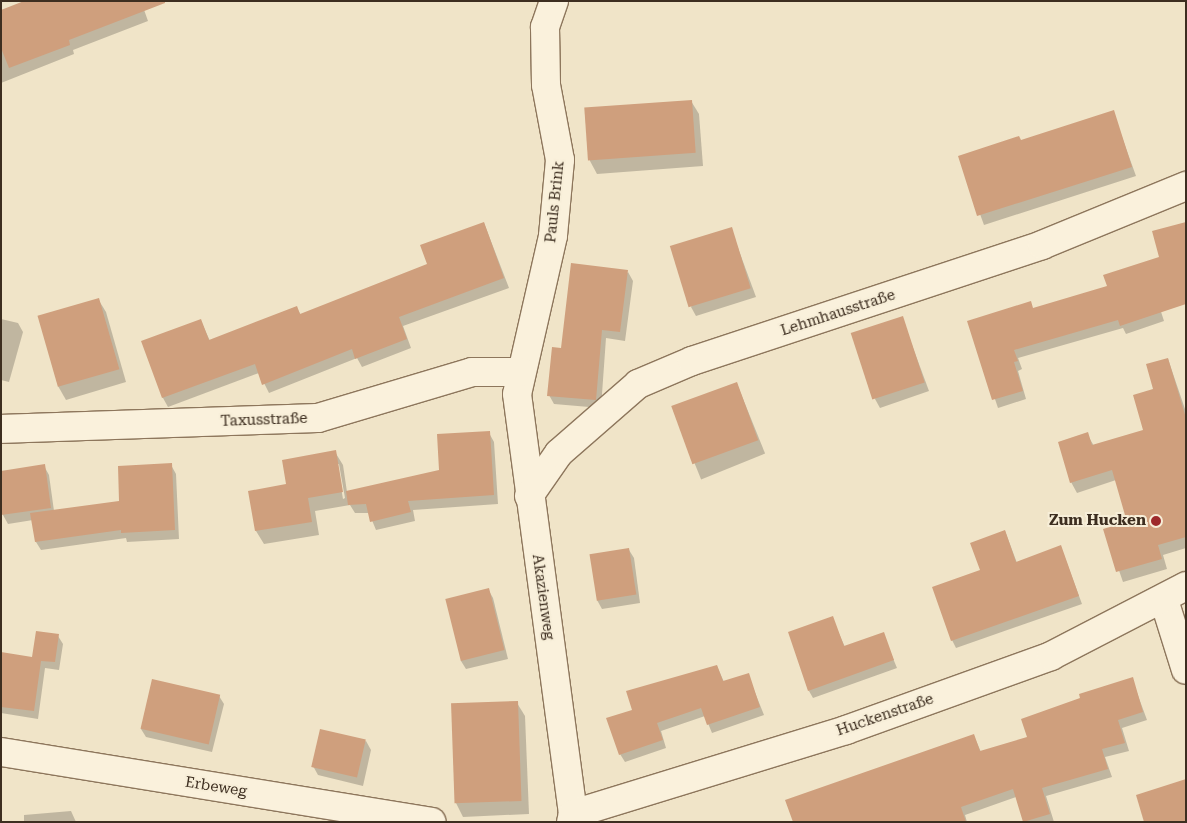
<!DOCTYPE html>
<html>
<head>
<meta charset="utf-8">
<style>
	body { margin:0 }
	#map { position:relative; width:1187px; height:823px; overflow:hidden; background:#f0e4c8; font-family:"Roboto Serif",serif }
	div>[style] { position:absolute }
	.shadow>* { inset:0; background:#0003; transform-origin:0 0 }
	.building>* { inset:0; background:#cf9f7d; transform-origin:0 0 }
	.roads { filter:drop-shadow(1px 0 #8d765c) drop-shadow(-1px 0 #8d765c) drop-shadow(0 1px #8d765c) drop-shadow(0 -1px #8d765c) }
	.minor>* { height:28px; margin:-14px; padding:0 14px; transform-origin:14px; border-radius:14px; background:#faf1dc }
	.dots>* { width:14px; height:14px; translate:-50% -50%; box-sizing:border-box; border:2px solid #f7eed8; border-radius:50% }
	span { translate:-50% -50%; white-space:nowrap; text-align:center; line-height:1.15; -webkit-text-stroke:4px #f7eed8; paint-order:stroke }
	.street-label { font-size:15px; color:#3d2e20 }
	.poi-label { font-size:15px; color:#3d2e20; font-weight:700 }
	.right { translate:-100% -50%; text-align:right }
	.frame { position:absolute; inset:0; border:2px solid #3d2e20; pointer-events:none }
</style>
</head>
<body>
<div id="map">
	<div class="shadow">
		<div style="clip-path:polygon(142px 4px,148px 21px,73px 50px,74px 54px,1px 83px,1px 11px)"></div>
		<div style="clip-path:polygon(691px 101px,699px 114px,703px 166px,597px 174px,590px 161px,585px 110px)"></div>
		<div style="clip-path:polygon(1113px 112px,1136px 176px,984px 225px,959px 157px,1021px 141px)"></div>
		<div style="clip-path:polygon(484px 223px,509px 288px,403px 326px,411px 348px,362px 367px,357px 358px,269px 393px,259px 373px,168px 407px,163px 398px,143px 342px,201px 321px,210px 341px,296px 307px,301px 315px,429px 265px)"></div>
		<div style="clip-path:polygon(731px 229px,756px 297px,696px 316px,691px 307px)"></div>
		<div style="clip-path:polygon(1160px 258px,1155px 293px,1164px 321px,1126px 334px,1123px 328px,1018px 358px,1022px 369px,1018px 371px,1026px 399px,998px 408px,969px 322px,1034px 309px,1109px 287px)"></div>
		<div style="clip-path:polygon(628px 272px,633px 281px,625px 341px,606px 338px,601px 408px,554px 404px,549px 395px,562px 349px)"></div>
		<div style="clip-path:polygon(98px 299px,106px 312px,126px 382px,66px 400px,58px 386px)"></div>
		<div style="clip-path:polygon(902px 318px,929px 391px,880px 408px,875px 399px)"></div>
		<div style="clip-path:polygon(1px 319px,18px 323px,23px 332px,9px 382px,1px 380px)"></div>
		<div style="clip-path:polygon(1168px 359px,1186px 412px,1186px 548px,1163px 555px,1167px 569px,1123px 582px,1105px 530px,1129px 523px,1116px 480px,1077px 493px,1071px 482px,1087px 434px,1094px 446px,1144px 431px,1154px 390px)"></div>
		<div style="left:737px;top:384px;width:75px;height:69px;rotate:68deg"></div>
		<div style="clip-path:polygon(evenodd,489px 433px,494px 442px,498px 504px,413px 510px,415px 521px,376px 530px,369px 513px,355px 513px,350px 505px,315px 511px,319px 535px,264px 544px,256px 531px,250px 492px,287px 485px,335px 452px,343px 465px,347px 492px,440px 471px,489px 433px,337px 464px,339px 464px,345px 498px,343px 499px,337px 464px)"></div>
		<div style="clip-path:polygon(171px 465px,176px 474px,179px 539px,127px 542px,126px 538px,41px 550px,36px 542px,33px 520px,8px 524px,3px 515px,1px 504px,44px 466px,49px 475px,54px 511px,121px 502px)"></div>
		<div style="clip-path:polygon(1005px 531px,1017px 563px,1061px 547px,1082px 604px,956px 648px,952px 640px,982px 570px)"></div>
		<div style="clip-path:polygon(629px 550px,634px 558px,640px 603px,602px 609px,597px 600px)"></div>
		<div style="clip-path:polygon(488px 589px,493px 598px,508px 659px,466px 669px,461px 661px)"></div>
		<div style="clip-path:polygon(832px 618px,845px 647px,883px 634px,897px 668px,813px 698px,809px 691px)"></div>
		<div style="clip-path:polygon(58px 636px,63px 644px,59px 670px,45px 668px,38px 719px,1px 713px,1px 653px,34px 658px)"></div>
		<div style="clip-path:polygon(717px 666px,724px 682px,748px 675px,764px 715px,712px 733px,705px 716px,661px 731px,666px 748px,625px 762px,620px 754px,634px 710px)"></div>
		<div style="clip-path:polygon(1132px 679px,1147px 720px,1122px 728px,1129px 751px,1105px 757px,1112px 777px,1046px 796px,1054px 822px,1024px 822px,1016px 797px,965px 815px,967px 822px,877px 822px,974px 736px,981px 752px,1029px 738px)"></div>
		<div style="clip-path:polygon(219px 696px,224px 704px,212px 752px,146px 737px,141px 729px)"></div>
		<div style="clip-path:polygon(517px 703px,525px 716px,529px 814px,463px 817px,456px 803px)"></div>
		<div style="clip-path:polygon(366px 741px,371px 750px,363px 786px,318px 775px,313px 766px)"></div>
		<div style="clip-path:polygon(71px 811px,76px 822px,24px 822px,24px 815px)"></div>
	</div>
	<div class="building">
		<div style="clip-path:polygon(24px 1px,165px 1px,165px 3px,69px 40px,70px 45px,9px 68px,1px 48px,1px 10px)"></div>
		<div style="left:692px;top:100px;width:53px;height:108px;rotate:86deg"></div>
		<div style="clip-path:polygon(1114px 110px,1132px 167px,977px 216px,958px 156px,1019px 136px,1021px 140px)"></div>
		<div style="clip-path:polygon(484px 222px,504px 278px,399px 317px,407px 339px,355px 359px,352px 349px,262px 385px,255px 364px,162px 398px,141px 341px,201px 319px,209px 340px,297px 306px,300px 314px,427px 264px,420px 245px)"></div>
		<div style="clip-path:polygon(1186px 222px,1186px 304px,1120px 326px,1118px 320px,1014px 350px,1018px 361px,1014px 362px,1023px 391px,992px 400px,967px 321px,1031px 301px,1033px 308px,1107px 286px,1103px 275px,1159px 257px,1152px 231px)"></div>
		<div style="left:732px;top:227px;width:64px;height:65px;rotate:73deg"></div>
		<div style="clip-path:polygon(571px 263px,628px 270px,620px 332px,602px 330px,596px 400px,547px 396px,552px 347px,561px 348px)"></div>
		<div style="left:99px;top:298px;width:74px;height:64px;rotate:74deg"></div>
		<div style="left:903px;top:316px;width:70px;height:55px;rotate:72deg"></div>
		<div style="clip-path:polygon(1168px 358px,1186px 418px,1186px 537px,1158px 545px,1162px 559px,1116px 572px,1103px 529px,1127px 522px,1112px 470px,1070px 483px,1058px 442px,1088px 432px,1092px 445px,1143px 430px,1133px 395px,1153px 389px,1146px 364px)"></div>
		<div style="left:737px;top:382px;width:62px;height:70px;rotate:70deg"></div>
		<div style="clip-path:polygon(490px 431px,494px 495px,408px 501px,411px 512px,370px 522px,366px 504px,348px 505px,346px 491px,439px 470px,437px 434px)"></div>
		<div style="clip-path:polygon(336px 450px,343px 492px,308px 498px,312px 522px,255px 531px,248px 491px,286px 484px,282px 460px)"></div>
		<div style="clip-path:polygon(172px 463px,175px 530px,121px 533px,121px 530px,35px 542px,30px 513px,119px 501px,118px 466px)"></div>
		<div style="clip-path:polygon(45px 464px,51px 508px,1px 515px,1px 471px)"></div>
		<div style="clip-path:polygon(1005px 530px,1016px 562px,1061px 545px,1079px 596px,951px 641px,932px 587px,980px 570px,970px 543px)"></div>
		<div style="left:629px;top:548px;width:47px;height:40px;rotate:81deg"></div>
		<div style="left:489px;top:588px;width:64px;height:45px;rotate:76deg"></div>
		<div style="clip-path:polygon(833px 616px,844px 646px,884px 632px,894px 660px,808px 691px,788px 632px)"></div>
		<div style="clip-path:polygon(36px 631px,59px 634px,55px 662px,41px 661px,34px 711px,1px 707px,1px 652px,32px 657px)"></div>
		<div style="clip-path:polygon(717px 665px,723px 681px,749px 673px,760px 707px,707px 725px,701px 708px,657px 723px,663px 740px,619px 755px,606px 718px,632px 710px,626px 691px)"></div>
		<div style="clip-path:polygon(1133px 677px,1143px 712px,1118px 720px,1125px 743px,1102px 749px,1108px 769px,1042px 788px,1050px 814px,1023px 822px,1013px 789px,961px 807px,966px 822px,793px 822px,785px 800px,974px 734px,980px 751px,1027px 737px,1021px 719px,1080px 698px,1079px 694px)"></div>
		<div style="left:152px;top:679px;width:70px;height:51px;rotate:13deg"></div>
		<div style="left:518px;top:701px;width:100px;height:67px;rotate:88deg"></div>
		<div style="left:320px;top:729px;width:47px;height:39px;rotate:13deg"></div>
		<div style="clip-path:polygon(1186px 779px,1186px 822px,1144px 822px,1136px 795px)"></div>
	</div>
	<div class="roads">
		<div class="minor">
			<div style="left:554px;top:1px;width:28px;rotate:109deg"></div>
			<div style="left:545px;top:27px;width:58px;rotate:89deg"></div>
			<div style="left:546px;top:85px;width:76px;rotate:79.4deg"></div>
			<div style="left:560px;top:160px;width:76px;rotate:95.3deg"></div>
			<div style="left:553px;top:236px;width:162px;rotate:102.8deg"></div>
			<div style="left:517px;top:394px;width:424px;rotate:82.4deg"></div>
			<div style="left:573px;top:814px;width:8px;rotate:104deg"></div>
			<div style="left:1px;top:429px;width:317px;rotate:-2deg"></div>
			<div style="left:318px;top:418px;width:161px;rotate:-16.6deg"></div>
			<div style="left:472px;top:372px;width:49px"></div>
			<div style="left:529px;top:496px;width:52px;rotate:-55.1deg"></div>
			<div style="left:559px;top:453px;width:105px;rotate:-41.1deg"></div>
			<div style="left:638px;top:384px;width:59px;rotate:-23.1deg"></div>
			<div style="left:692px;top:361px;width:369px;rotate:-18.3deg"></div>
			<div style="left:1042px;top:245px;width:156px;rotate:-22.3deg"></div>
			<div style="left:1164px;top:600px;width:73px;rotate:72.6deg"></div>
			<div style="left:1px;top:752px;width:436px;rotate:9.2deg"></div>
			<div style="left:573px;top:814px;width:286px;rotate:-17.1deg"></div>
			<div style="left:846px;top:730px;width:218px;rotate:-19.8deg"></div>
			<div style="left:1051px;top:656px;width:152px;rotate:-27.4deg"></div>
		</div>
	</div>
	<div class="dots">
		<div style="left:1156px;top:521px;background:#9e2a2b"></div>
	</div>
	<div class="street-label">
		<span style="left:555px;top:202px;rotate:-84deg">Pauls Brink</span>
		<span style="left:838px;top:313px;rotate:-18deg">Lehmhausstraße</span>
		<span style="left:264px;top:420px;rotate:-2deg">Taxusstraße</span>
		<span style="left:543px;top:597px;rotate:82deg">Akazienweg</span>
		<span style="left:885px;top:715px;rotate:-19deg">Huckenstraße</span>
		<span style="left:216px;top:787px;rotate:9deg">Erbeweg</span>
	</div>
	<div class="poi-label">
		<span class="right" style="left:1146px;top:521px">Zum Hucken</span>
	</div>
	<div class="frame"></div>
</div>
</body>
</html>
